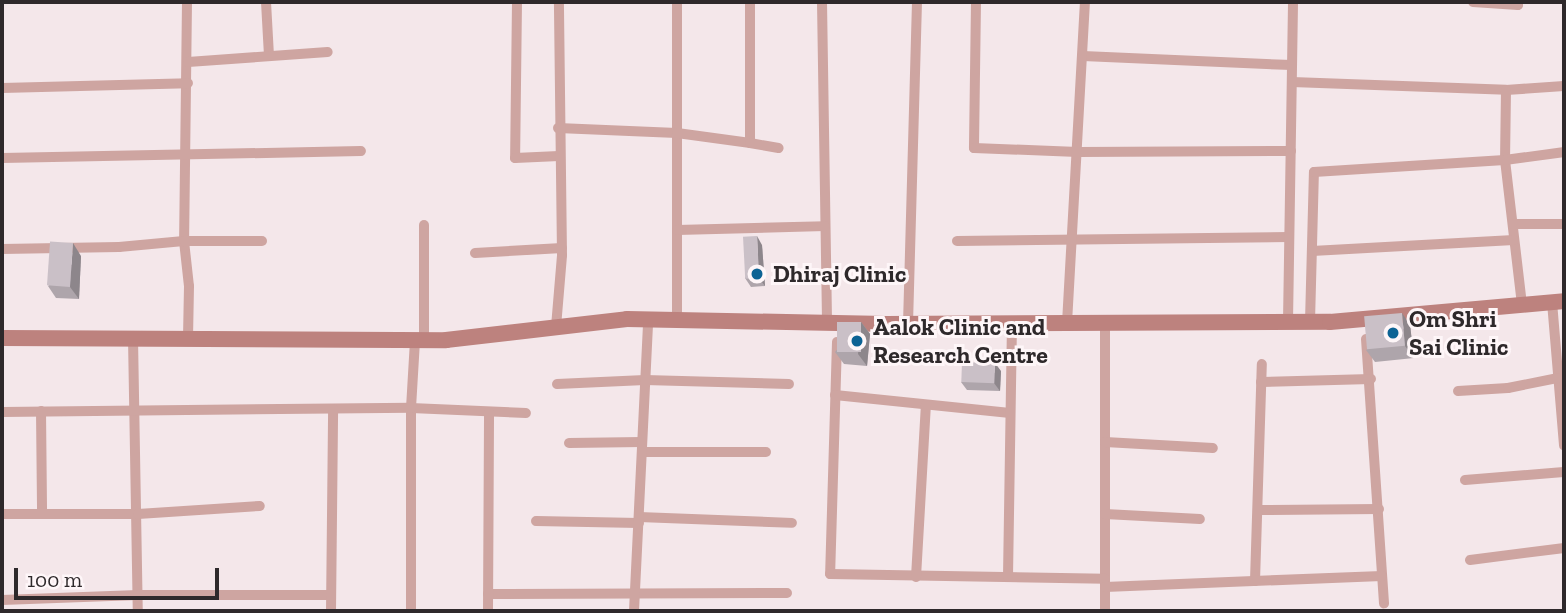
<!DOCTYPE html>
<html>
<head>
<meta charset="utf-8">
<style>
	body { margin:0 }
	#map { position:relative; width:1566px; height:613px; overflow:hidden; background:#f4e7ea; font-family:"Zilla Slab",serif }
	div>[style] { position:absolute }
	.street>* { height:10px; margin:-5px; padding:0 5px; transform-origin:5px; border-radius:5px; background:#cea5a1 }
	.secondary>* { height:16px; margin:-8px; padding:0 8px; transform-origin:8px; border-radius:8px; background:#bd827e }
	.wall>* { inset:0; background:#aea5ab }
	.shaded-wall>* { inset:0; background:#8d868b }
	.building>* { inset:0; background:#cac0c7; transform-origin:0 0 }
	.dots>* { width:19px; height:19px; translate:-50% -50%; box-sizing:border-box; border:4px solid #fef6f8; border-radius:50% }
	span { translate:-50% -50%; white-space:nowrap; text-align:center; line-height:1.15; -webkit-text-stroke:6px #fef6f8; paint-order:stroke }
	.poi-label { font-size:24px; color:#2e292b; font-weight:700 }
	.left { translate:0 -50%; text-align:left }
	.frame { position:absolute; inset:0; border:4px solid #2e292b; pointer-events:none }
	.scale { position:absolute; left:14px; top:568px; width:205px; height:32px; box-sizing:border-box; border:4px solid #2e292b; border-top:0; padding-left:9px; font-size:21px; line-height:24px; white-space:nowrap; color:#2e292b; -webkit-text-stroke:5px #fef6f8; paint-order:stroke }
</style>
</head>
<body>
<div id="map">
	<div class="street">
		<div style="left:187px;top:2px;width:239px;rotate:90.7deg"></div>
		<div style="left:184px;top:241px;width:45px;rotate:83.7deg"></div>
		<div style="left:189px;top:286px;width:53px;rotate:91.1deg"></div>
		<div style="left:266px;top:2px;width:54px;rotate:86.8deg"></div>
		<div style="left:517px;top:2px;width:156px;rotate:90.7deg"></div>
		<div style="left:515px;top:158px;width:44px;rotate:-2.6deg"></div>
		<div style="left:677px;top:2px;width:318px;rotate:90deg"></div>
		<div style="left:822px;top:2px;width:321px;rotate:89.1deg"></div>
		<div style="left:976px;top:2px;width:146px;rotate:90.8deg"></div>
		<div style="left:974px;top:148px;width:104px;rotate:2.2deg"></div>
		<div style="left:1078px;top:152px;width:213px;rotate:-0.3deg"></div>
		<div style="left:1473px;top:2px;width:45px;rotate:3.8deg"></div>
		<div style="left:1518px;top:5px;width:3px;rotate:-90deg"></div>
		<div style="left:1083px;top:56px;width:209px;rotate:2.5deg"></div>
		<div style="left:188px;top:62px;width:140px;rotate:-4.1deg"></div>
		<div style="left:1292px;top:82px;width:214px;rotate:2.1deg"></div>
		<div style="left:1506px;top:90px;width:58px;rotate:-3.9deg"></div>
		<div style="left:2px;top:88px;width:186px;rotate:-1.5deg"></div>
		<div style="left:1506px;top:90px;width:70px;rotate:90.8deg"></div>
		<div style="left:1505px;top:160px;width:145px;rotate:83.3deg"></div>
		<div style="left:558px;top:128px;width:119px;rotate:2.4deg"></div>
		<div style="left:677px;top:133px;width:74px;rotate:7.8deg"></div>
		<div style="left:750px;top:143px;width:141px;rotate:-90deg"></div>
		<div style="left:750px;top:143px;width:29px;rotate:10deg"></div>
		<div style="left:2px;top:158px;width:359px;rotate:-1.1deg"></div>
		<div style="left:1513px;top:224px;width:51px"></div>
		<div style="left:677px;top:230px;width:148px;rotate:-1.5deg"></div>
		<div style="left:957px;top:241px;width:332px;rotate:-0.7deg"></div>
		<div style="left:2px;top:249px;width:117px;rotate:-1deg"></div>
		<div style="left:119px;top:247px;width:65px;rotate:-5.3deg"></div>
		<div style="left:184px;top:241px;width:78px"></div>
		<div style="left:1312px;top:251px;width:202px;rotate:-3.1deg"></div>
		<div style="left:475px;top:253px;width:87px;rotate:-3.3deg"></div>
		<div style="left:1552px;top:302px;width:144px;rotate:85.2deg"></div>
		<div style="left:1288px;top:322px;width:320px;rotate:-89.1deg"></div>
		<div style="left:1310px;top:322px;width:150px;rotate:-88.5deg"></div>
		<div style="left:1314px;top:172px;width:191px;rotate:-3.6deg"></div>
		<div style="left:1505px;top:160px;width:60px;rotate:-7.7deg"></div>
		<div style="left:1067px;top:323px;width:322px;rotate:-86.8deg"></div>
		<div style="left:1105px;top:323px;width:288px;rotate:90deg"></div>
		<div style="left:908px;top:324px;width:322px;rotate:-88.4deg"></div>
		<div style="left:556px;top:327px;width:72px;rotate:-85.2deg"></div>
		<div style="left:562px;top:255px;width:253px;rotate:-90.7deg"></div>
		<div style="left:133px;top:338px;width:273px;rotate:89deg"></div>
		<div style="left:1366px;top:339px;width:265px;rotate:86.1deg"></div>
		<div style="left:424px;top:340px;width:115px;rotate:-90deg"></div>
		<div style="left:837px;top:342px;width:232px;rotate:91.7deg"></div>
		<div style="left:830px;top:574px;width:275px;rotate:1deg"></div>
		<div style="left:1261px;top:382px;width:110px;rotate:-1.6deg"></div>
		<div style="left:557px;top:384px;width:88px;rotate:-2.6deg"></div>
		<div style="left:645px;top:380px;width:144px;rotate:1.6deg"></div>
		<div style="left:1458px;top:391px;width:50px;rotate:-3.4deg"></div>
		<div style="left:1508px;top:388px;width:50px;rotate:-11.5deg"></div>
		<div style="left:835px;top:395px;width:176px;rotate:5.9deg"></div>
		<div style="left:41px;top:411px;width:103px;rotate:89.4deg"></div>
		<div style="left:2px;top:412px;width:409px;rotate:-0.6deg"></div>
		<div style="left:411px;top:408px;width:115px;rotate:2.5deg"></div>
		<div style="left:1105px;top:442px;width:108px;rotate:3.2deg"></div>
		<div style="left:569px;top:443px;width:73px;rotate:-0.8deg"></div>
		<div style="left:642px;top:452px;width:124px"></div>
		<div style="left:1465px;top:480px;width:99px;rotate:-4.6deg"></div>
		<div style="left:1258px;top:510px;width:121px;rotate:-0.5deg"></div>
		<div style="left:2px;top:514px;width:136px"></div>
		<div style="left:138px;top:514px;width:122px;rotate:-3.8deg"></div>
		<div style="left:1105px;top:514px;width:95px;rotate:3deg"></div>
		<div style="left:639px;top:517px;width:153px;rotate:2.2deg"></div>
		<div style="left:536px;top:521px;width:103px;rotate:1.1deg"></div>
		<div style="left:1470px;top:560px;width:95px;rotate:-7.3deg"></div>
		<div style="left:916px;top:577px;width:172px;rotate:-86.7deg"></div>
		<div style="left:1008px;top:577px;width:254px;rotate:-89.1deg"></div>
		<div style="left:1255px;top:581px;width:217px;rotate:-88.2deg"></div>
		<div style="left:1105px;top:587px;width:277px;rotate:-2.3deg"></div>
		<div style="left:488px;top:594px;width:299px;rotate:-0.2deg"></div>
		<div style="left:2px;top:600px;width:136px;rotate:-2.1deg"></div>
		<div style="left:138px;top:595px;width:193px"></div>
		<div style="left:331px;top:611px;width:202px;rotate:-89.4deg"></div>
		<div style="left:411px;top:611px;width:203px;rotate:-90deg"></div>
		<div style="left:411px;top:408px;width:68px;rotate:-86.6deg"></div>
		<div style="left:488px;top:611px;width:199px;rotate:-89.7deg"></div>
		<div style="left:634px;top:611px;width:291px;rotate:-87.2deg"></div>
	</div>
	<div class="secondary">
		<div style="left:2px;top:338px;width:444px;rotate:0.3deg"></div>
		<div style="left:446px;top:340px;width:182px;rotate:-6.6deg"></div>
		<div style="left:627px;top:319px;width:259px;rotate:1.1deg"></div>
		<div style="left:886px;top:324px;width:444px;rotate:-0.3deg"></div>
		<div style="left:1330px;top:322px;width:235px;rotate:-5.1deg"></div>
	</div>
	<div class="wall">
		<div style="clip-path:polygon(762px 245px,765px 286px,751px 287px,745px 278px)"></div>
		<div style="clip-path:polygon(81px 256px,79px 299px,56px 298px,48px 286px)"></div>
		<div style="clip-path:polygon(861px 322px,870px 334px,867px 366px,844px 364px,835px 352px)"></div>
		<div style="clip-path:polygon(1410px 325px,1414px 358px,1375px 362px,1366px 350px)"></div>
		<div style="clip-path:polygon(1001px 371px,1000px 391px,967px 390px,961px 382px)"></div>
	</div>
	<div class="shaded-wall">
		<div style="clip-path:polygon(757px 236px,762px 245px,765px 286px,759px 278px)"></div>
		<div style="clip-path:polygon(73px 243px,81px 256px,79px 299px,70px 287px)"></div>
		<div style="clip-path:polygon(1402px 313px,1410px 325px,1414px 358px,1405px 346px)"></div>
		<div style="clip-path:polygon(861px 322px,870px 334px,867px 366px,858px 354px)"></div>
		<div style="clip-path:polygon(995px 363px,1001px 371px,1000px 391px,994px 383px)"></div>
	</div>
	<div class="building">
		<div style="left:757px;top:236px;width:42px;height:14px;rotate:87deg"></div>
		<div style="left:73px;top:243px;width:44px;height:23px;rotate:94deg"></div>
		<div style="left:1402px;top:313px;width:33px;height:38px;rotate:85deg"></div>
		<div style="left:837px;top:322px;width:24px;height:30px"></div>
		<div style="left:962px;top:362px;width:33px;height:20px;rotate:2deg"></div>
	</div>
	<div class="dots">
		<div style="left:757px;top:274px;background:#0c6394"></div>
		<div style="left:1393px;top:333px;background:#0c6394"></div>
		<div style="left:857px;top:341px;background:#0c6394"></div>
	</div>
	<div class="poi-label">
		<span class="left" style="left:773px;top:274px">Dhiraj Clinic</span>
		<span class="left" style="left:1409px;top:333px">Om Shri<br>Sai Clinic</span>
		<span class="left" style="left:873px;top:341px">Aalok Clinic and<br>Research Centre</span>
	</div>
	<div class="frame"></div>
	<div class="scale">100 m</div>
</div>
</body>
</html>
